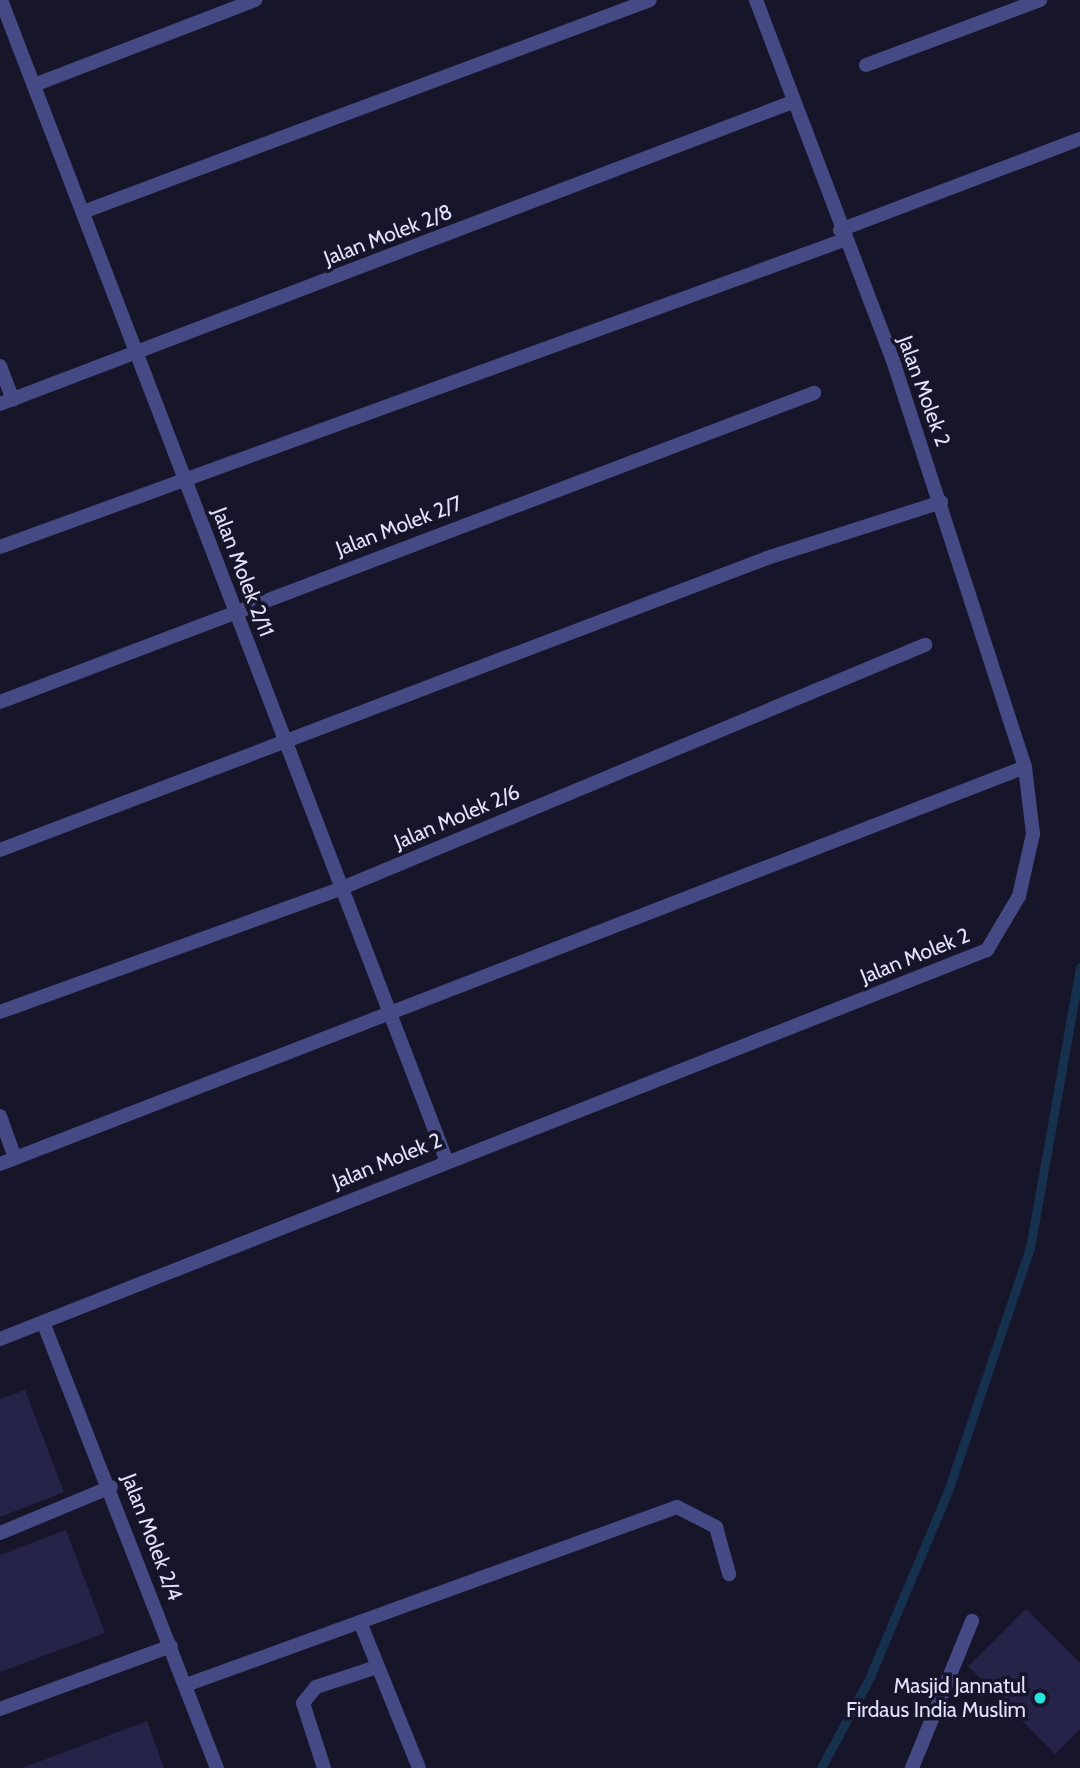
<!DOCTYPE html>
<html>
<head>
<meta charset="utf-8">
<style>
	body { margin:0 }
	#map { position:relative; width:1080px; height:1768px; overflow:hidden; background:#16152a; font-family:Cabin,sans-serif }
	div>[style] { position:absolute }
	.stream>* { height:9px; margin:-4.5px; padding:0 4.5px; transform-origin:4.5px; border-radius:4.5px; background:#16314d }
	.building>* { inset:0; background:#262349 }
	.service>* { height:14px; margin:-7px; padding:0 7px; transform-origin:7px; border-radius:7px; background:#454a84 }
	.minor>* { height:14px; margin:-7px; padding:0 7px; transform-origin:7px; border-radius:7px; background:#454a84 }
	.tertiary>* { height:14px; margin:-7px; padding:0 7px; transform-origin:7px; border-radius:7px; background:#454a84 }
	.dots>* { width:19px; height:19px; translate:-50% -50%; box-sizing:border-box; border:4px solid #16152a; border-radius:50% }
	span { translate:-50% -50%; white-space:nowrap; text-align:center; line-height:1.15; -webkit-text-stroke:7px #16152a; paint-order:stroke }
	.street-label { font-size:21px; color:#e2e2fc }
	.poi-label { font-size:21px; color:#e2e2fc }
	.right { translate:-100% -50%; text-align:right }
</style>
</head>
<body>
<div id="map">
	<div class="stream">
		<div style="left:821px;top:1768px;width:101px;rotate:-61.7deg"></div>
		<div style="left:869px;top:1679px;width:204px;rotate:-67.2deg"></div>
		<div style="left:948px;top:1491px;width:256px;rotate:-71.4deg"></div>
		<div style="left:1030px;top:1248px;width:285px;rotate:-79.9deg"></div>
	</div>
	<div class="building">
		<div style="clip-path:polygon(25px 1390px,64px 1492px,0 1517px,0 1399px)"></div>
		<div style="clip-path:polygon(66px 1530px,105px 1633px,0 1672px,0 1555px)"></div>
		<div style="clip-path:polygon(1026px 1609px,1080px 1663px,1080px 1729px,1055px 1754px,968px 1666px)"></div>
		<div style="clip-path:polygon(147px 1721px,164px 1768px,22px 1768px)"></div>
	</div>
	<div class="service">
		<div style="left:83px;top:212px;width:605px;rotate:-20.5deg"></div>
		<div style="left:840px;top:230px;width:257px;rotate:-20.8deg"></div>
		<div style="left:0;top:366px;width:36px;rotate:69deg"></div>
		<div style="left:0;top:547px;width:898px;rotate:-19.99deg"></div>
		<div style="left:0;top:850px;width:821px;rotate:-20.84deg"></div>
		<div style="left:767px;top:558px;width:183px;rotate:-17.8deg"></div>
		<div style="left:0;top:1116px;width:45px;rotate:70.3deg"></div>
		<div style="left:0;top:1164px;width:1099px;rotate:-21.17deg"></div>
		<div style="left:0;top:1533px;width:120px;rotate:-22.5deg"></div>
		<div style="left:360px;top:1622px;width:157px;rotate:68deg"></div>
		<div style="left:186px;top:1685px;width:522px;rotate:-19.93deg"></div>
		<div style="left:677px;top:1507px;width:44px;rotate:27.1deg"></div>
		<div style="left:716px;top:1527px;width:49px;rotate:74.5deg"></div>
		<div style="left:324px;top:1768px;width:68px;rotate:-107.9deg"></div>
		<div style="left:303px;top:1703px;width:21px;rotate:-51deg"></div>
		<div style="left:316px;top:1687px;width:64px;rotate:-18.2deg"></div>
		<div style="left:912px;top:1768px;width:159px;rotate:-67.8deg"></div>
	</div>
	<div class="minor">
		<div style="left:1px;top:0;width:1241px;rotate:69deg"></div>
		<div style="left:866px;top:65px;width:186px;rotate:-20.5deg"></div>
		<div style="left:34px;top:85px;width:237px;rotate:-21deg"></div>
		<div style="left:0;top:404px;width:845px;rotate:-20.86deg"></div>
		<div style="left:0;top:702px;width:871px;rotate:-20.79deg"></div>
		<div style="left:0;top:1012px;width:364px;rotate:-19.9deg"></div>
		<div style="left:342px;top:888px;width:632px;rotate:-22.63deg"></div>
		<div style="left:43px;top:1322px;width:479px;rotate:68.7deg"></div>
		<div style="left:0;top:1709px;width:182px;rotate:-20.2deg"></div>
	</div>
	<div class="tertiary">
		<div style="left:0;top:1339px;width:1061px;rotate:-21.51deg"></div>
		<div style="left:987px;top:950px;width:63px;rotate:-59.3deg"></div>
		<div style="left:1019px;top:896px;width:64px;rotate:-77.3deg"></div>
		<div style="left:1033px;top:834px;width:67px;rotate:-96.8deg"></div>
		<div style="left:1025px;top:767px;width:422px;rotate:-108deg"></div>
		<div style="left:895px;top:366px;width:392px;rotate:-110.8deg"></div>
	</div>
	<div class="dots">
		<div style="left:1040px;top:1698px;background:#24e5e2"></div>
	</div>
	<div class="street-label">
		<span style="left:388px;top:235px;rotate:-21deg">Jalan Molek 2/8</span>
		<span style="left:924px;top:391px;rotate:70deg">Jalan Molek 2</span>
		<span style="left:399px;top:526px;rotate:-21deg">Jalan Molek 2/7</span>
		<span style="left:243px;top:572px;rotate:69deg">Jalan Molek 2/11</span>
		<span style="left:457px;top:817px;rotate:-23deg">Jalan Molek 2/6</span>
		<span style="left:915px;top:956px;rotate:-22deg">Jalan Molek 2</span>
		<span style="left:387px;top:1161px;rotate:-22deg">Jalan Molek 2</span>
		<span style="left:152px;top:1537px;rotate:69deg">Jalan Molek 2/4</span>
	</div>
	<div class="poi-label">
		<span class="right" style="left:1026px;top:1698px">Masjid Jannatul<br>Firdaus India Muslim</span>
	</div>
</div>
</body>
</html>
